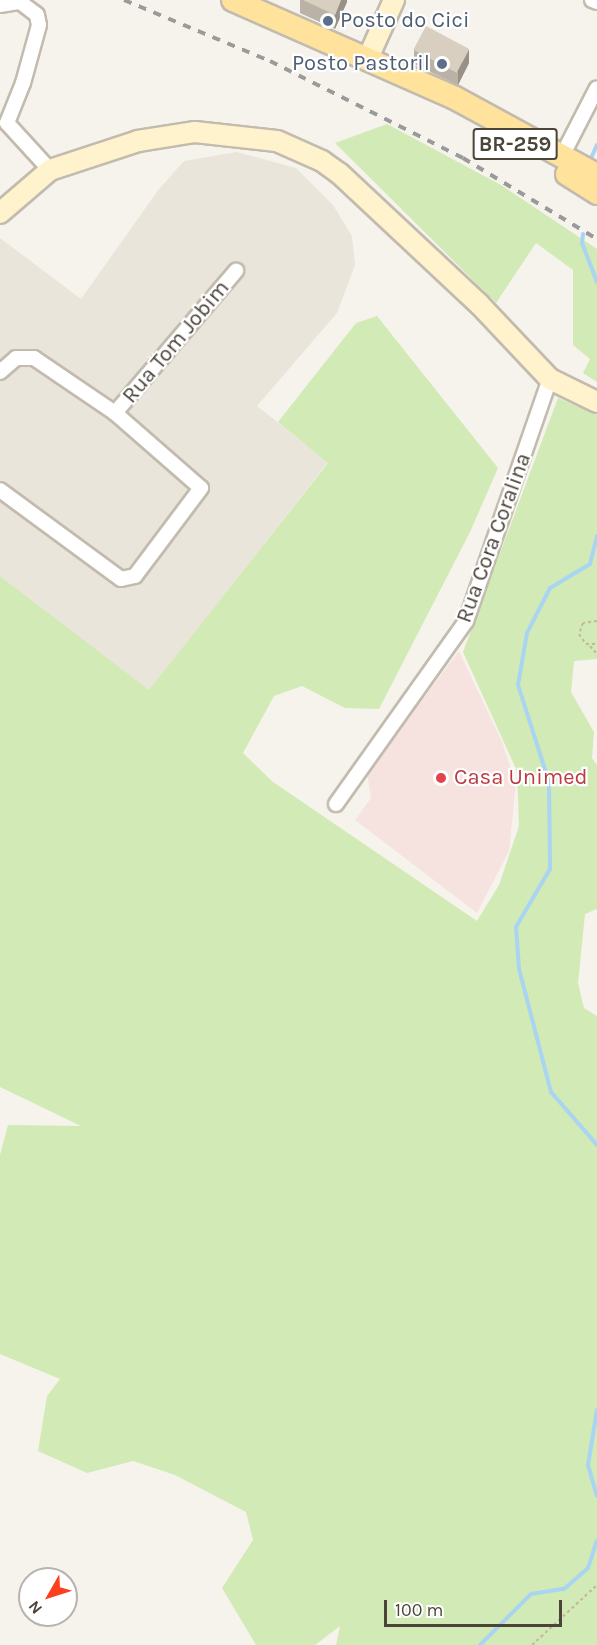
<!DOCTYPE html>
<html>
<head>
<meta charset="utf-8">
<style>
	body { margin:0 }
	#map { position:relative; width:597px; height:1645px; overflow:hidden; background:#f6f3ec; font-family:Karla,sans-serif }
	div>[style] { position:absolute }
	.residential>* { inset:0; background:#eae5da }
	.medical>* { inset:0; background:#f6e3e0 }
	.green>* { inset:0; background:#d2eab5 }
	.stream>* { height:4px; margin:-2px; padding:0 2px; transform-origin:2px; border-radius:2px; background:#a9d4f2 }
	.path>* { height:2px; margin-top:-1px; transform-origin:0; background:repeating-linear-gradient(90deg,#c4b79f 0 3px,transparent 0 6px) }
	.roads { filter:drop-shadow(2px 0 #c2bbae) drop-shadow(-2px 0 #c2bbae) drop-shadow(0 2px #c2bbae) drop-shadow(0 -2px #c2bbae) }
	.street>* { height:14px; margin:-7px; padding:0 7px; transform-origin:7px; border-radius:7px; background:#fff }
	.secondary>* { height:20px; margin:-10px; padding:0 10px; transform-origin:10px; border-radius:10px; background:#fff3cd }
	.primary>* { height:22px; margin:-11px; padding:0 11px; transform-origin:11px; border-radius:11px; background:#ffe39c }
	.rail>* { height:4px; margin-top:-2px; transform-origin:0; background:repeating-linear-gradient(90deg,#9a9a9a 0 8px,transparent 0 16px) }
	.wall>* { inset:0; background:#bab2a6 }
	.shaded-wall>* { inset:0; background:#979187 }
	.building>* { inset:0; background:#d8cfc1; transform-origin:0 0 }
	.dots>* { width:16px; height:16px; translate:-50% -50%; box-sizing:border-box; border:3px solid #fff; border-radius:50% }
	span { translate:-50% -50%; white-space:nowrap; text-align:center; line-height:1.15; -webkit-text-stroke:4.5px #fff; paint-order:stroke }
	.shield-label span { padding:2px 4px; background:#fff; border:2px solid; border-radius:4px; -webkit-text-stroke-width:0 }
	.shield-label { font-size:21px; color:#4b4439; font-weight:700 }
	.service-label { font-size:22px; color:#4e5e75 }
	.left { translate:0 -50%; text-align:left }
	.right { translate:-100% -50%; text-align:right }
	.street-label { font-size:22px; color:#4b4439 }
	.health-label { font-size:22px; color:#be3a42 }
	.north { position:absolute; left:18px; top:1567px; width:60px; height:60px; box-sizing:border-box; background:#fff; border:2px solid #b7b4b0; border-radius:50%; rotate:231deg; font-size:16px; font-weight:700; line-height:24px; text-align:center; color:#4b4439 }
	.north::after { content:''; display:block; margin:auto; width:21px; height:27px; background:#fc3f1d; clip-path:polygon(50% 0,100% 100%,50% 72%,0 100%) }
	.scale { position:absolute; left:384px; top:1600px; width:178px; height:27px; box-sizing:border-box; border:3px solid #4b4439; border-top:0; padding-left:8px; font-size:18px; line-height:21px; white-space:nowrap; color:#4b4439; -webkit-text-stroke:4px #fff; paint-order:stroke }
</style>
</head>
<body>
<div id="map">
	<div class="residential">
		<div style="clip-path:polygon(237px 152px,296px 168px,333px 205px,352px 236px,355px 265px,337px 313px,257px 406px,328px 462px,149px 691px,0 576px,0 238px,81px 299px,159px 189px,184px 161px)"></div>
	</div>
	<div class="medical">
		<div style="clip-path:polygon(459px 651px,502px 742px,516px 783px,509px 851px,477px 913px,355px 820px,371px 798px,367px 773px)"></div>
	</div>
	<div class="green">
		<div style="clip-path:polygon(387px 124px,501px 185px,597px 249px,597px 382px,583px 373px,590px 359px,573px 345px,573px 270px,536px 243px,496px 303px,335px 143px)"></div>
		<div style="clip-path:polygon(377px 316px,498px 468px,470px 532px,379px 709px,345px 708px,302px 686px,274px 696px,243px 753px,273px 782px,477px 921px,499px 885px,519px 826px,517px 771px,463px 652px,558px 398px,597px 415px,597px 659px,574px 661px,571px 692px,594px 732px,592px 758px,597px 765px,597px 909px,585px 914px,578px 983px,584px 1008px,597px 1016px,597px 1645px,336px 1645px,340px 1626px,315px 1645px,256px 1645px,222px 1588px,253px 1540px,246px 1512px,175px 1475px,133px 1461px,87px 1473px,38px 1451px,47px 1396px,60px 1379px,0 1354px,0 1155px,8px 1125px,81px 1126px,0 1087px,0 576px,149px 690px,328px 463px,278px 422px,356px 323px)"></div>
	</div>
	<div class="stream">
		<div style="left:592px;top:156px;width:12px;rotate:-66deg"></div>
		<div style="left:583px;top:234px;width:9px;rotate:96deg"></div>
		<div style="left:582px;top:243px;width:42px;rotate:69deg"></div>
		<div style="left:597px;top:536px;width:29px;rotate:104deg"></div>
		<div style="left:590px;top:564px;width:47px;rotate:149deg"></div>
		<div style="left:550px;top:588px;width:51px;rotate:117.1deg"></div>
		<div style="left:527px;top:633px;width:53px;rotate:99.8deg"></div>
		<div style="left:518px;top:685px;width:102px;rotate:72.3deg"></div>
		<div style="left:549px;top:782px;width:87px;rotate:89.3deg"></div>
		<div style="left:550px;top:869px;width:67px;rotate:120.4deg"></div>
		<div style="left:516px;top:927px;width:42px;rotate:85.9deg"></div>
		<div style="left:519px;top:969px;width:127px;rotate:75.4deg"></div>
		<div style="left:551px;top:1092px;width:70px;rotate:49deg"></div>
		<div style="left:597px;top:1410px;width:56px;rotate:99.3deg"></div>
		<div style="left:588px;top:1465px;width:32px;rotate:74deg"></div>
		<div style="left:480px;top:1645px;width:72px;rotate:-45deg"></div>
		<div style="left:531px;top:1594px;width:33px;rotate:-9deg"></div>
		<div style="left:564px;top:1589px;width:32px;rotate:-41deg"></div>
		<div style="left:588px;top:1568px;width:28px;rotate:-72deg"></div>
	</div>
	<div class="path">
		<div style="left:597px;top:621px;width:14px;rotate:172deg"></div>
		<div style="left:583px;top:623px;width:12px;rotate:110deg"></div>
		<div style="left:579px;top:634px;width:12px;rotate:55deg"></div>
		<div style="left:586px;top:644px;width:11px"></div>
		<div style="left:590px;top:646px;width:11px;rotate:49deg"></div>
		<div style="left:532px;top:1645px;width:88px;rotate:-42.7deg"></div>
	</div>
	<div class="roads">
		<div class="street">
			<div style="left:592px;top:0;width:5px;rotate:22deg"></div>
			<div style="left:0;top:5px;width:20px;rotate:-9deg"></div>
			<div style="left:20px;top:2px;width:21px;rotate:37deg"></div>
			<div style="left:37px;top:15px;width:10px;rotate:79deg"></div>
			<div style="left:39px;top:25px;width:60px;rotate:105.4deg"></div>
			<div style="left:23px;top:83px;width:43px;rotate:111.8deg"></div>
			<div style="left:7px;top:123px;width:64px;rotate:47.5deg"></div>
			<div style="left:562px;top:156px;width:76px;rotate:-62.8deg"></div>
			<div style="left:0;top:372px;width:21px;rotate:-41deg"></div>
			<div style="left:16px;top:358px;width:18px"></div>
			<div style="left:34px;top:358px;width:98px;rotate:34.2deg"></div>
			<div style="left:115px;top:413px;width:114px;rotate:41.1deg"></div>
			<div style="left:201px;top:488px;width:110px;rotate:126.9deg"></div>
			<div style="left:135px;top:576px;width:14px;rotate:168deg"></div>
			<div style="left:121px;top:579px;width:150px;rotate:-143.7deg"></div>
			<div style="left:115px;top:413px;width:187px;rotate:-49.6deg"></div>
			<div style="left:336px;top:804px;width:224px;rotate:-54.6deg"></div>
			<div style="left:466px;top:621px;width:256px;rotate:-70.9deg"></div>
		</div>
		<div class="secondary">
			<div style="left:368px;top:58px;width:64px;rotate:-65.9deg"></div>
			<div style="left:0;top:213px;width:66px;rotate:-40.7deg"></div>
			<div style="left:50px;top:170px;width:93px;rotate:-18.2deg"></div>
			<div style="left:138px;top:141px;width:58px;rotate:-9deg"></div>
			<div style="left:195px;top:132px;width:82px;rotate:6.3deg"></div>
			<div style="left:277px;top:141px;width:49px;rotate:24deg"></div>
			<div style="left:322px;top:161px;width:22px;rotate:36deg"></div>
			<div style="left:340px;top:174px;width:190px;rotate:43.1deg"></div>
			<div style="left:479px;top:304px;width:103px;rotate:46.6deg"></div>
			<div style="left:550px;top:379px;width:52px;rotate:26.1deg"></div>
		</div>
		<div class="primary">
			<div style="left:233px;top:0;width:243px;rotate:23.8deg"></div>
			<div style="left:455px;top:98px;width:162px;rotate:28.5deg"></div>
			<div style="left:567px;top:174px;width:36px;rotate:32deg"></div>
		</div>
	</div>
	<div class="rail">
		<div style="left:124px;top:0;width:158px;rotate:22.7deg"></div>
		<div style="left:270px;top:61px;width:216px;rotate:26.7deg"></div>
		<div style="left:463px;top:158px;width:157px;rotate:31.2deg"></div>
	</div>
	<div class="wall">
		<div style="clip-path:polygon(300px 0,347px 0,347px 2px,335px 29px,300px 13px)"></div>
		<div style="clip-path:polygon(414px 50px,469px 63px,458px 85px,414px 64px)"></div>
	</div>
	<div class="shaded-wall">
		<div style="clip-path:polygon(341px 0,347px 0,347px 2px,335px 29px,335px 15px)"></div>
		<div style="clip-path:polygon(469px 49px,469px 63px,458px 85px,458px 70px)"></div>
	</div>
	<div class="building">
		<div style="clip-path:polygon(303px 0,341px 0,335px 15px)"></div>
		<div style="left:426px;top:26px;width:49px;height:27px;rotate:28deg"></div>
	</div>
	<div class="dots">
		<div style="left:328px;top:21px;background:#5c6f8a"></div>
		<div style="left:442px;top:64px;background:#5c6f8a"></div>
		<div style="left:441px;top:778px;background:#e0444e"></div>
	</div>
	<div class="shield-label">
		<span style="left:515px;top:144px">BR-259</span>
	</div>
	<div class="service-label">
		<span class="left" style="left:340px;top:21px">Posto do Cici</span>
		<span class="right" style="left:430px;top:64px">Posto Pastoril</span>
	</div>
	<div class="street-label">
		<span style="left:176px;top:342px;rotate:-50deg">Rua Tom Jobim</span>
		<span style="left:494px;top:538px;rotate:-70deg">Rua Cora Coralina</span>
	</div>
	<div class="health-label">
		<span class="left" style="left:454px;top:778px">Casa Unimed</span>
	</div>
	<div class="north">N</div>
	<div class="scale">100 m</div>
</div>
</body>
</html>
